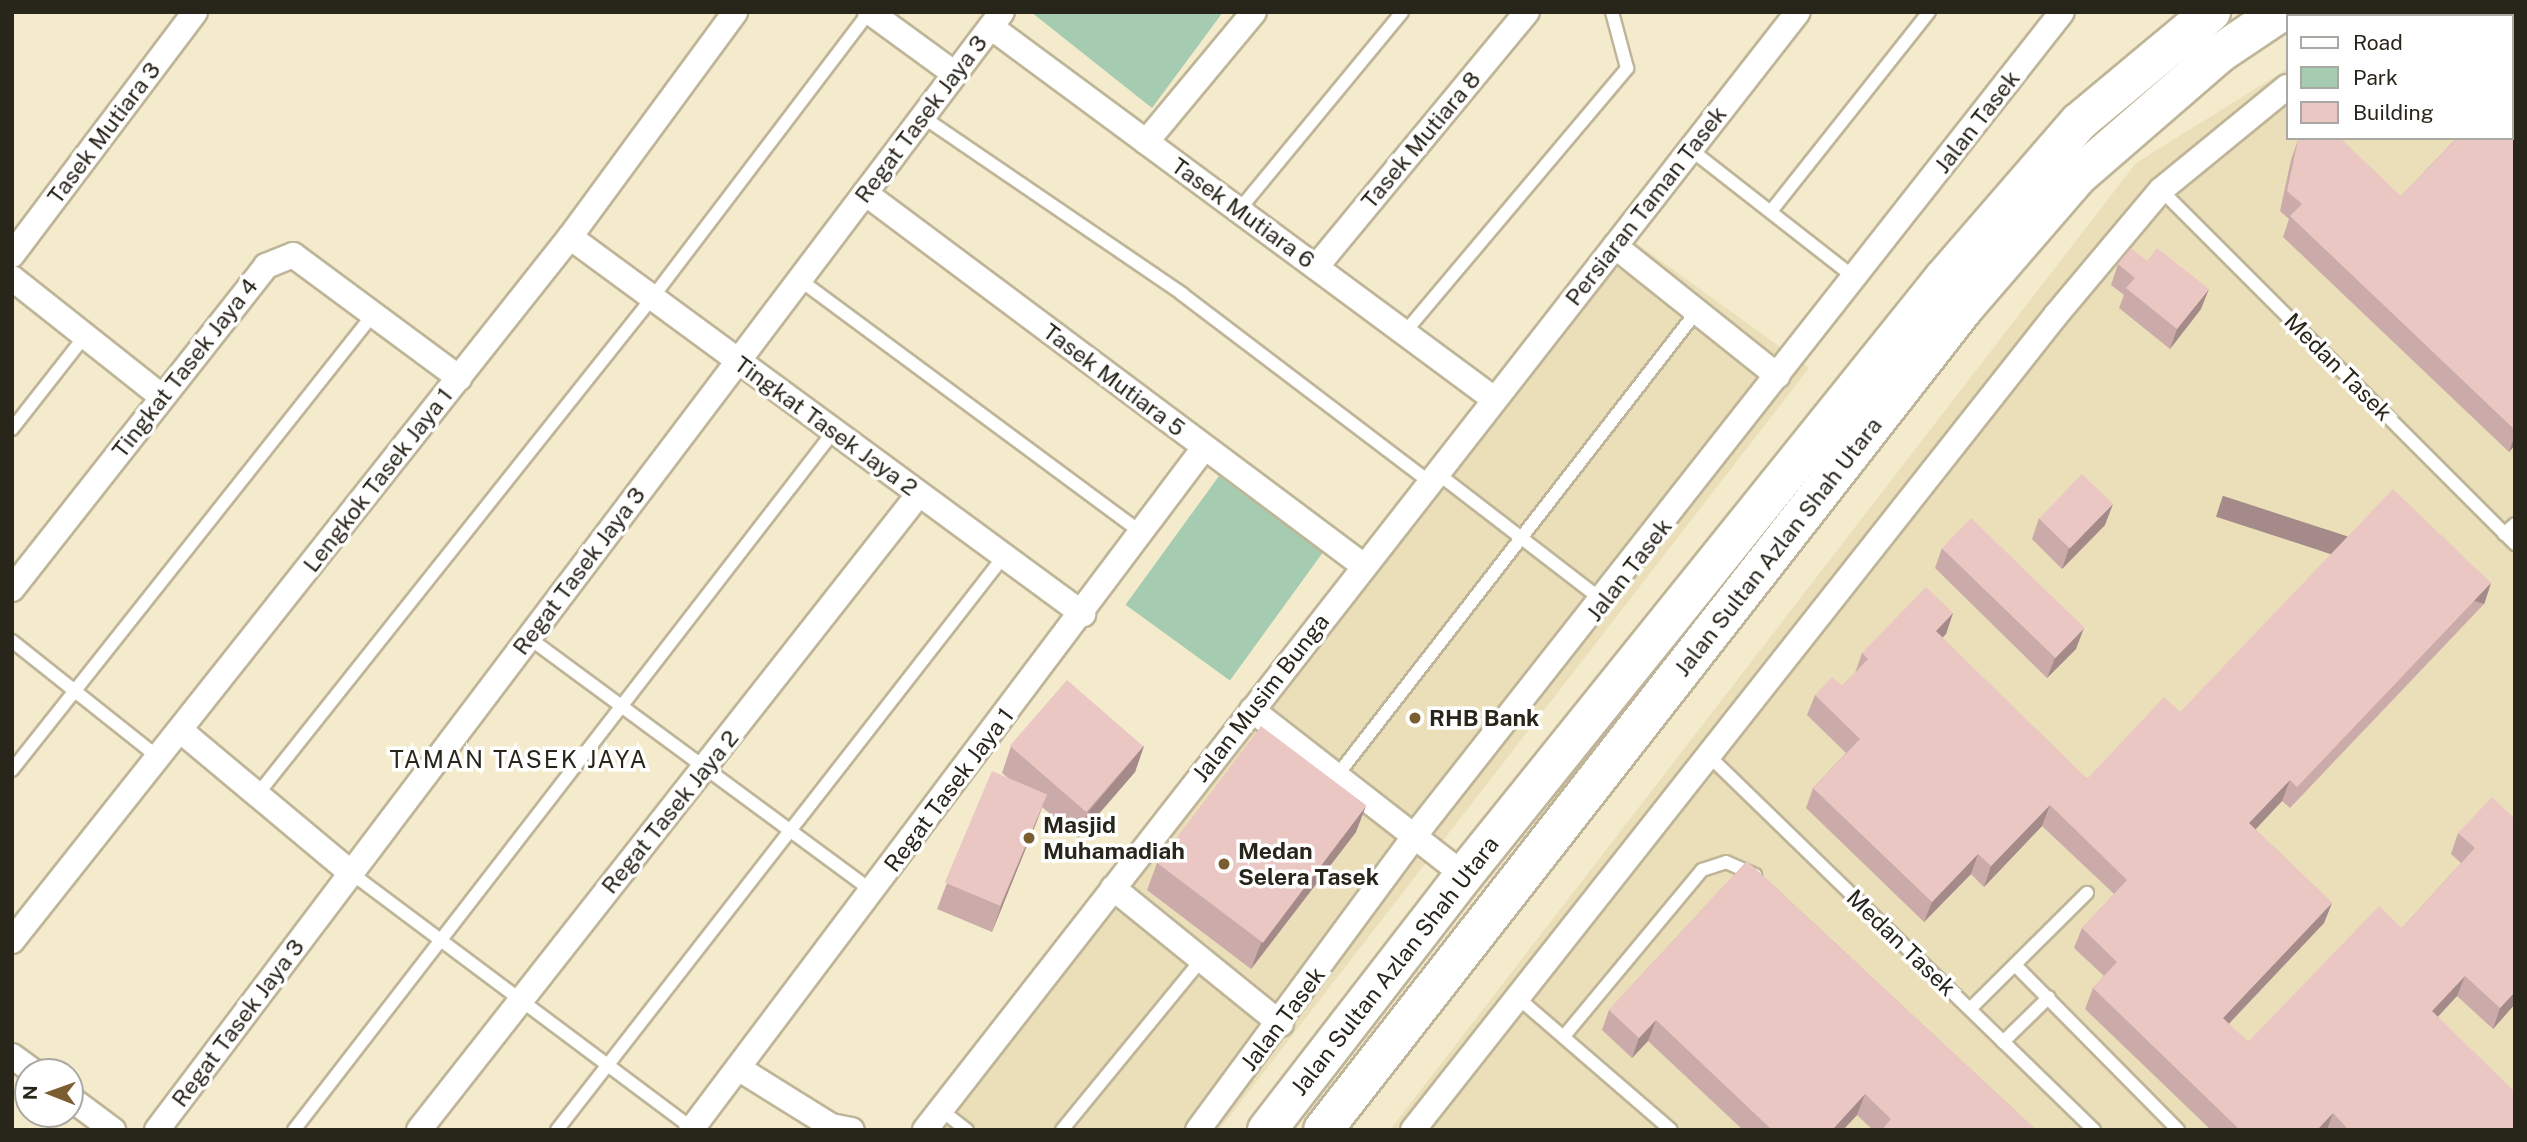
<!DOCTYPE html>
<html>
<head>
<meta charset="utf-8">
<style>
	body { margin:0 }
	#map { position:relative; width:2527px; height:1142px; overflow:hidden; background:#f4eacc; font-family:"Public Sans",sans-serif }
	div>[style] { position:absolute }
	.built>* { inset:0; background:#ebdfba }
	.green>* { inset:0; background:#a5ccb0; transform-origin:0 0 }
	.roads { filter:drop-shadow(2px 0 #bfb598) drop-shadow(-2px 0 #bfb598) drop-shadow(0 2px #bfb598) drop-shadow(0 -2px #bfb598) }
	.lane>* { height:12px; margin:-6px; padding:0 6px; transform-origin:6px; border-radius:6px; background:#fff }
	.street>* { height:24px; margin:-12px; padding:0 12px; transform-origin:12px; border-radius:12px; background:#fff }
	.primary>* { height:38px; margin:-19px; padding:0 19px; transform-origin:19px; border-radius:19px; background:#fff }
	.wall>* { inset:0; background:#caaba9 }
	.shaded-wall>* { inset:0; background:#a48b89; transform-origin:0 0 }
	.building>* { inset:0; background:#ebc7c4; transform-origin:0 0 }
	.dots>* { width:19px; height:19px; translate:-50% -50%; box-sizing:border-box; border:4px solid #fff; border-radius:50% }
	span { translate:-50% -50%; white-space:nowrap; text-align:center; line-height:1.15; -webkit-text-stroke:7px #fff; paint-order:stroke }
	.street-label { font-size:23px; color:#28251a }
	.poi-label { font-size:23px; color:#28251a; font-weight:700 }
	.left { translate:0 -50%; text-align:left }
	.neighbourhood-label { font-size:24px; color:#28251a; letter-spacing:2px }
	.frame { position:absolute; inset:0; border:14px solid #28251a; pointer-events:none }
	.legend { position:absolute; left:2286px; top:14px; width:228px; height:126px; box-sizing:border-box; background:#fff; border:2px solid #a9a8a3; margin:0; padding:9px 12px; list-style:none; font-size:21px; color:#28251a }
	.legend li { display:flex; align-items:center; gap:14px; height:35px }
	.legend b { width:35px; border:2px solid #a9a8a3 }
	.north { position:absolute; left:14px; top:1058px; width:70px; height:70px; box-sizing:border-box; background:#fff; border:2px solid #a9a8a3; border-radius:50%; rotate:271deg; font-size:19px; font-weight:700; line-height:28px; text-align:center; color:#28251a }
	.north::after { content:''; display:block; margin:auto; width:24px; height:32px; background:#7a5d30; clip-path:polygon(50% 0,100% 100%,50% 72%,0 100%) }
</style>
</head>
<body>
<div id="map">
	<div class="built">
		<div style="clip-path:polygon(2378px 12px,2515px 12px,2515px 1130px,1390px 1130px,2136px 163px,2287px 69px,2287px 138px,2511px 138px,2511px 16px,2373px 16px)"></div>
		<div style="clip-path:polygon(1614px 227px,1809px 368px,1219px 1130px,910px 1130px)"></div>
	</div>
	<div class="green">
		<div style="clip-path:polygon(1031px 12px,1223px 12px,1152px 108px)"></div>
		<div style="left:1219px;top:476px;width:129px;height:159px;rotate:36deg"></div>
	</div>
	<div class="roads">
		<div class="lane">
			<div style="left:2511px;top:50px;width:5px;rotate:-37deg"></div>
			<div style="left:923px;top:117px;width:314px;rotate:34.3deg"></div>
			<div style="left:1182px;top:294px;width:311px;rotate:37.2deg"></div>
			<div style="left:1690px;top:149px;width:209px;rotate:38deg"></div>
			<div style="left:2161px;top:190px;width:501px;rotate:45deg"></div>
			<div style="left:1239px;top:210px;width:256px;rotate:-50.5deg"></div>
			<div style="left:1772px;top:210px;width:253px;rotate:-51.6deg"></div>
			<div style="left:800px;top:280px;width:425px;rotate:36.5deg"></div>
			<div style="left:1405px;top:332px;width:345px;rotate:-49.9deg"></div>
			<div style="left:1627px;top:68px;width:58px;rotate:-105deg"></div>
			<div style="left:12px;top:429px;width:118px;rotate:-51.9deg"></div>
			<div style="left:1437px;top:473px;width:210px;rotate:37.6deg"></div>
			<div style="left:2504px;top:534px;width:15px;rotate:-42deg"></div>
			<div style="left:529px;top:638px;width:426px;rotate:36.4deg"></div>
			<div style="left:12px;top:641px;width:186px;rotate:38.5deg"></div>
			<div style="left:1709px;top:756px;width:537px;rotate:44.17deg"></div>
			<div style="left:12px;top:770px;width:584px;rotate:-51.6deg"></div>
			<div style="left:1339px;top:773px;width:584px;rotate:-52.23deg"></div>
			<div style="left:257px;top:795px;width:635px;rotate:-51.52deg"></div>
			<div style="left:652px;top:298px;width:359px;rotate:-52.8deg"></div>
			<div style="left:351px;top:873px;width:426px;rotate:36.8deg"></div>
			<div style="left:2015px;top:965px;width:232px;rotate:45.3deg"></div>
			<div style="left:1517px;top:997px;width:203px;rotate:40.8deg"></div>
			<div style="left:1970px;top:1009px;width:165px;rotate:-44.8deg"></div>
			<div style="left:1565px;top:1035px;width:214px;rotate:-50.3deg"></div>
			<div style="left:1702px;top:870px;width:25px;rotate:-18deg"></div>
			<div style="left:1726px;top:862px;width:32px;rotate:24deg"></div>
			<div style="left:2003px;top:1042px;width:64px;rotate:-44.4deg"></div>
			<div style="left:941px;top:1110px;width:33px;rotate:38deg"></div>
			<div style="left:294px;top:1130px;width:883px;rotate:-52.31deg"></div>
			<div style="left:557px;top:1130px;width:728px;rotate:-52.09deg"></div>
			<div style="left:1062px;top:1130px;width:220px;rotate:-50.7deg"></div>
		</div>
		<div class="street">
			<div style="left:870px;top:12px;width:105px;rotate:36.1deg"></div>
			<div style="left:2403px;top:16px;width:6px;rotate:-39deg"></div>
			<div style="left:991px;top:27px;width:626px;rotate:36.49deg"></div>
			<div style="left:1146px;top:142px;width:169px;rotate:-50.3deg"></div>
			<div style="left:865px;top:193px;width:623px;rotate:36.78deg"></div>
			<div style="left:570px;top:237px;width:637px;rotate:36.31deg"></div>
			<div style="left:1615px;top:246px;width:208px;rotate:38.6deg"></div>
			<div style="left:12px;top:255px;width:304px;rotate:-53deg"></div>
			<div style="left:1316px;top:267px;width:331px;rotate:-50.4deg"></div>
			<div style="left:12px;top:278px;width:190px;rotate:38.4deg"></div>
			<div style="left:12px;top:589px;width:411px;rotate:-51.8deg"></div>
			<div style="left:266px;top:266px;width:29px;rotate:-22deg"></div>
			<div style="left:293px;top:255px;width:207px;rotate:36.5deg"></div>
			<div style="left:1252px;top:710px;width:269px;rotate:37.9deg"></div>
			<div style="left:180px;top:730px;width:223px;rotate:39.9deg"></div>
			<div style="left:1113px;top:888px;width:216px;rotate:39deg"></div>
			<div style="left:12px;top:941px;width:898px;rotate:-51.6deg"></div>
			<div style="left:570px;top:237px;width:279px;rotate:-53.7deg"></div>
			<div style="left:12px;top:1056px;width:27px;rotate:36deg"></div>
			<div style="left:738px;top:1068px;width:110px;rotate:31.9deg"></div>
			<div style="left:831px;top:1126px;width:21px;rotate:11deg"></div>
			<div style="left:70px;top:1098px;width:54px;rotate:36.7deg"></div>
			<div style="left:157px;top:1130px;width:1401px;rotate:-52.92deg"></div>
			<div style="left:419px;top:1130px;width:809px;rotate:-51.83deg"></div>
			<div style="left:691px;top:1130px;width:853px;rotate:-53.05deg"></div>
			<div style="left:925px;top:1130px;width:1418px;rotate:-52.02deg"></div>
			<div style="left:1198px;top:1130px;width:378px;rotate:-53.6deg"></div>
			<div style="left:1422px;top:826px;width:1035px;rotate:-51.82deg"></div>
			<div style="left:1413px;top:1130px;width:1038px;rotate:-51.73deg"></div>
			<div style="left:2056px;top:315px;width:163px;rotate:-50deg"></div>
			<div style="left:2161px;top:190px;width:163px;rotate:-39.3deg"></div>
		</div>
		<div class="primary">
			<div style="left:1267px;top:1130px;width:322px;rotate:-52.3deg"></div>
			<div style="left:1464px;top:875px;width:765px;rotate:-51.21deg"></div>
			<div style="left:1943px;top:279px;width:208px;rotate:-49.1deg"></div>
			<div style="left:2079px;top:122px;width:172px;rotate:-39.8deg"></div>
			<div style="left:1323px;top:1130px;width:1042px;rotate:-52.05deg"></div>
			<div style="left:1964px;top:308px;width:174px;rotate:-49.2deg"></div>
			<div style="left:2078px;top:176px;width:188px;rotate:-40.9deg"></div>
			<div style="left:2220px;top:53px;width:73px;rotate:-33.9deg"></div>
		</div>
	</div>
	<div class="wall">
		<div style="clip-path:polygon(2515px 77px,2515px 445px,2509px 452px,2283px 237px,2289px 219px,2280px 211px,2291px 160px,2298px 140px,2401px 196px)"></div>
		<div style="clip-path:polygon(2118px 264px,2201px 309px,2170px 349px,2119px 308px,2124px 295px,2111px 285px)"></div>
		<div style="clip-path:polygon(2039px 518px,2105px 525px,2062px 569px,2032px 539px)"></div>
		<div style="clip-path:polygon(1942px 548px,2076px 649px,2047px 678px,1935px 568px)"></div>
		<div style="clip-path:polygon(2491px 583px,2484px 604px,2290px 808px,2282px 801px,2255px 829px,2332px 903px,2324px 923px,2229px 1024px,2248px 1042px,2402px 928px,2461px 863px,2451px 854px,2458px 833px,2515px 819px,2515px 1004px,2493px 1029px,2457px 996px,2438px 1017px,2515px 1130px,2211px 1130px,2085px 1009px,2093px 988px,2104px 976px,2074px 948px,2082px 928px,2114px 894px,2042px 826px,1984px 887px,1971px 874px,1924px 922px,1806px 808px,1813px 788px,1846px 753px,1807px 715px,1815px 695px,1842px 686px,1855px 673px,1862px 653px,1953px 613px,1946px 634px,1942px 638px,2087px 779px,2180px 712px)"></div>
		<div style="clip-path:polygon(1011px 746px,1144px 746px,1135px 772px,1078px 838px,1042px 807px,992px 932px,937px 909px,947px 883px,1008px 778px,1002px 773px)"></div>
		<div style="clip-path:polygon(1356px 832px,1251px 969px,1147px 890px,1157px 863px)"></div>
		<div style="clip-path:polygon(1747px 861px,2036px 1130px,1873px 1130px,1857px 1115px,1843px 1130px,1743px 1130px,1648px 1041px,1632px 1058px,1602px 1030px,1609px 1010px)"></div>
	</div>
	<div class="shaded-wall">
		<div style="clip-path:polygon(2209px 289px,2201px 309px,2170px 349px,2177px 329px)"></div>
		<div style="clip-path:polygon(2515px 435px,2515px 445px,2509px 452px)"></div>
		<div style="clip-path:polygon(2113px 504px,2105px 525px,2062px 569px,2069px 548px)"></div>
		<div style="left:2491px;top:583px;width:22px;height:282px;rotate:108deg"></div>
		<div style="clip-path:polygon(1953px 613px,1946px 634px,1928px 652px,1936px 631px)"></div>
		<div style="clip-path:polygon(2084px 628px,2076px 649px,2047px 678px,2055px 658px)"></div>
		<div style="clip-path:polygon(1144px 746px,1135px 772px,1078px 838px,1088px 812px)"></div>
		<div style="clip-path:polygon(2290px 780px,2282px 801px,2242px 844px,2249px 823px)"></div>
		<div style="clip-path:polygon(1047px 794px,1037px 821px,992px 932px,1001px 906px)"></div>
		<div style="clip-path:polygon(2050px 805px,2042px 826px,1984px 887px,1991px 866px)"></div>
		<div style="clip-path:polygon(1366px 806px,1356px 832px,1251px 969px,1261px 943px)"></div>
		<div style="clip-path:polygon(1978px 854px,1971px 874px,1924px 922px,1932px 902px)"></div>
		<div style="clip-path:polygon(2332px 903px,2324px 923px,2215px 1038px,2223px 1018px)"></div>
		<div style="clip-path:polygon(2465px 976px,2457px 996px,2424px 1031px,2432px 1011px)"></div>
		<div style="clip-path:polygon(2515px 992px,2515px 1004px,2493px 1029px,2500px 1008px)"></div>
		<div style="clip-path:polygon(1656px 1020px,1648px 1041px,1632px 1058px,1639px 1038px)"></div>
		<div style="clip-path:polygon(1865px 1094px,1857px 1115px,1843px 1130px,1832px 1130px)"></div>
		<div style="clip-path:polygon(2333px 1113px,2327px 1130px,2317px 1130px)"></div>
	</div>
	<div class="building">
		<div style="clip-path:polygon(2515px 77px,2515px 430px,2290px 216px,2302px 204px,2287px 191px,2298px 140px,2300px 138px,2340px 138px,2401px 196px,2457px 138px,2511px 138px,2511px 81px)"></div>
		<div style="clip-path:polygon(2131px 248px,2147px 261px,2157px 248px,2209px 289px,2177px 329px,2126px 288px,2135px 278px,2118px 264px)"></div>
		<div style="left:2082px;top:474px;width:43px;height:62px;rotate:44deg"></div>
		<div style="clip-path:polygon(2393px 489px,2491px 583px,2297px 787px,2290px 780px,2249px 823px,2332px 903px,2223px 1018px,2248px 1042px,2379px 906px,2402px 928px,2475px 848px,2458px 833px,2492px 797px,2515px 819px,2515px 992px,2500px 1008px,2465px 976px,2432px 1011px,2515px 1092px,2515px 1130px,2349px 1130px,2333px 1113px,2317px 1130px,2240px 1130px,2093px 988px,2117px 962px,2082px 928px,2127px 880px,2050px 805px,1991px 866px,1978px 854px,1932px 902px,1813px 788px,1860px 739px,1815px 695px,1832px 677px,1842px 686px,1868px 659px,1862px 653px,1926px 587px,1953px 613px,1936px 631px,2087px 779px,2164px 697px,2180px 712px)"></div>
		<div style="left:1971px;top:518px;width:158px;height:42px;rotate:44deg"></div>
		<div style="left:1067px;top:680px;width:101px;height:87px;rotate:41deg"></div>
		<div style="left:1261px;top:726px;width:132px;height:172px;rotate:37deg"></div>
		<div style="left:992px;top:771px;width:60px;height:121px;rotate:23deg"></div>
		<div style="clip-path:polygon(1747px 861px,2036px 1130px,1882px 1130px,1891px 1119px,1865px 1094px,1832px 1130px,1772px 1130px,1656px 1020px,1639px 1038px,1609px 1010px)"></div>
	</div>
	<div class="dots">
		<div style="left:1415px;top:718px;background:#7a5d30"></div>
		<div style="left:1029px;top:838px;background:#7a5d30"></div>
		<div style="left:1224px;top:864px;background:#7a5d30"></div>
	</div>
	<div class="street-label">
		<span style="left:921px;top:119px;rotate:-53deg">Regat Tasek Jaya 3</span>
		<span style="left:1977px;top:122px;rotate:-52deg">Jalan Tasek</span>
		<span style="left:104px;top:133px;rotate:-53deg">Tasek Mutiara 3</span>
		<span style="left:1421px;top:140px;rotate:-50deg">Tasek Mutiara 8</span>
		<span style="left:1646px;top:206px;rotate:-52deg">Persiaran Taman Tasek</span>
		<span style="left:1243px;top:213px;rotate:36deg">Tasek Mutiara 6</span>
		<span style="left:2338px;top:367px;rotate:45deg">Medan Tasek</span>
		<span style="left:185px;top:368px;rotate:-52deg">Tingkat Tasek Jaya 4</span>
		<span style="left:1114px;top:380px;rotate:37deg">Tasek Mutiara 5</span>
		<span style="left:826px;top:426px;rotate:36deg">Tingkat Tasek Jaya 2</span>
		<span style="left:378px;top:480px;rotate:-52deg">Lengkok Tasek Jaya 1</span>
		<span style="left:1778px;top:547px;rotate:-52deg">Jalan Sultan Azlan Shah Utara</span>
		<span style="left:1629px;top:570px;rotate:-52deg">Jalan Tasek</span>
		<span style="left:579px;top:571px;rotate:-53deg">Regat Tasek Jaya 3</span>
		<span style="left:1261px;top:698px;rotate:-52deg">Jalan Musim Bunga</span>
		<span style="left:949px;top:790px;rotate:-53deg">Regat Tasek Jaya 1</span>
		<span style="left:670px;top:812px;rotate:-51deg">Regat Tasek Jaya 2</span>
		<span style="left:1901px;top:943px;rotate:44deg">Medan Tasek</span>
		<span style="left:1395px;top:966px;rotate:-52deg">Jalan Sultan Azlan Shah Utara</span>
		<span style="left:1283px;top:1019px;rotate:-53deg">Jalan Tasek</span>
		<span style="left:238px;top:1023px;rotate:-53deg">Regat Tasek Jaya 3</span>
	</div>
	<div class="poi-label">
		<span class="left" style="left:1429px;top:718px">RHB Bank</span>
		<span class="left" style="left:1043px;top:838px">Masjid<br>Muhamadiah</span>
		<span class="left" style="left:1238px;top:864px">Medan<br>Selera Tasek</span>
	</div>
	<div class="neighbourhood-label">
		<span style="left:519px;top:760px">TAMAN TASEK JAYA</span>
	</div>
	<div class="frame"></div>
	<ul class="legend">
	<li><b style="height:9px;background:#fff"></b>Road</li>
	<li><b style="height:19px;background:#a5ccb0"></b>Park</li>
	<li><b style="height:19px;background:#ebc7c4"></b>Building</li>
	</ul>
	<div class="north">N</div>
</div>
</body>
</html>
